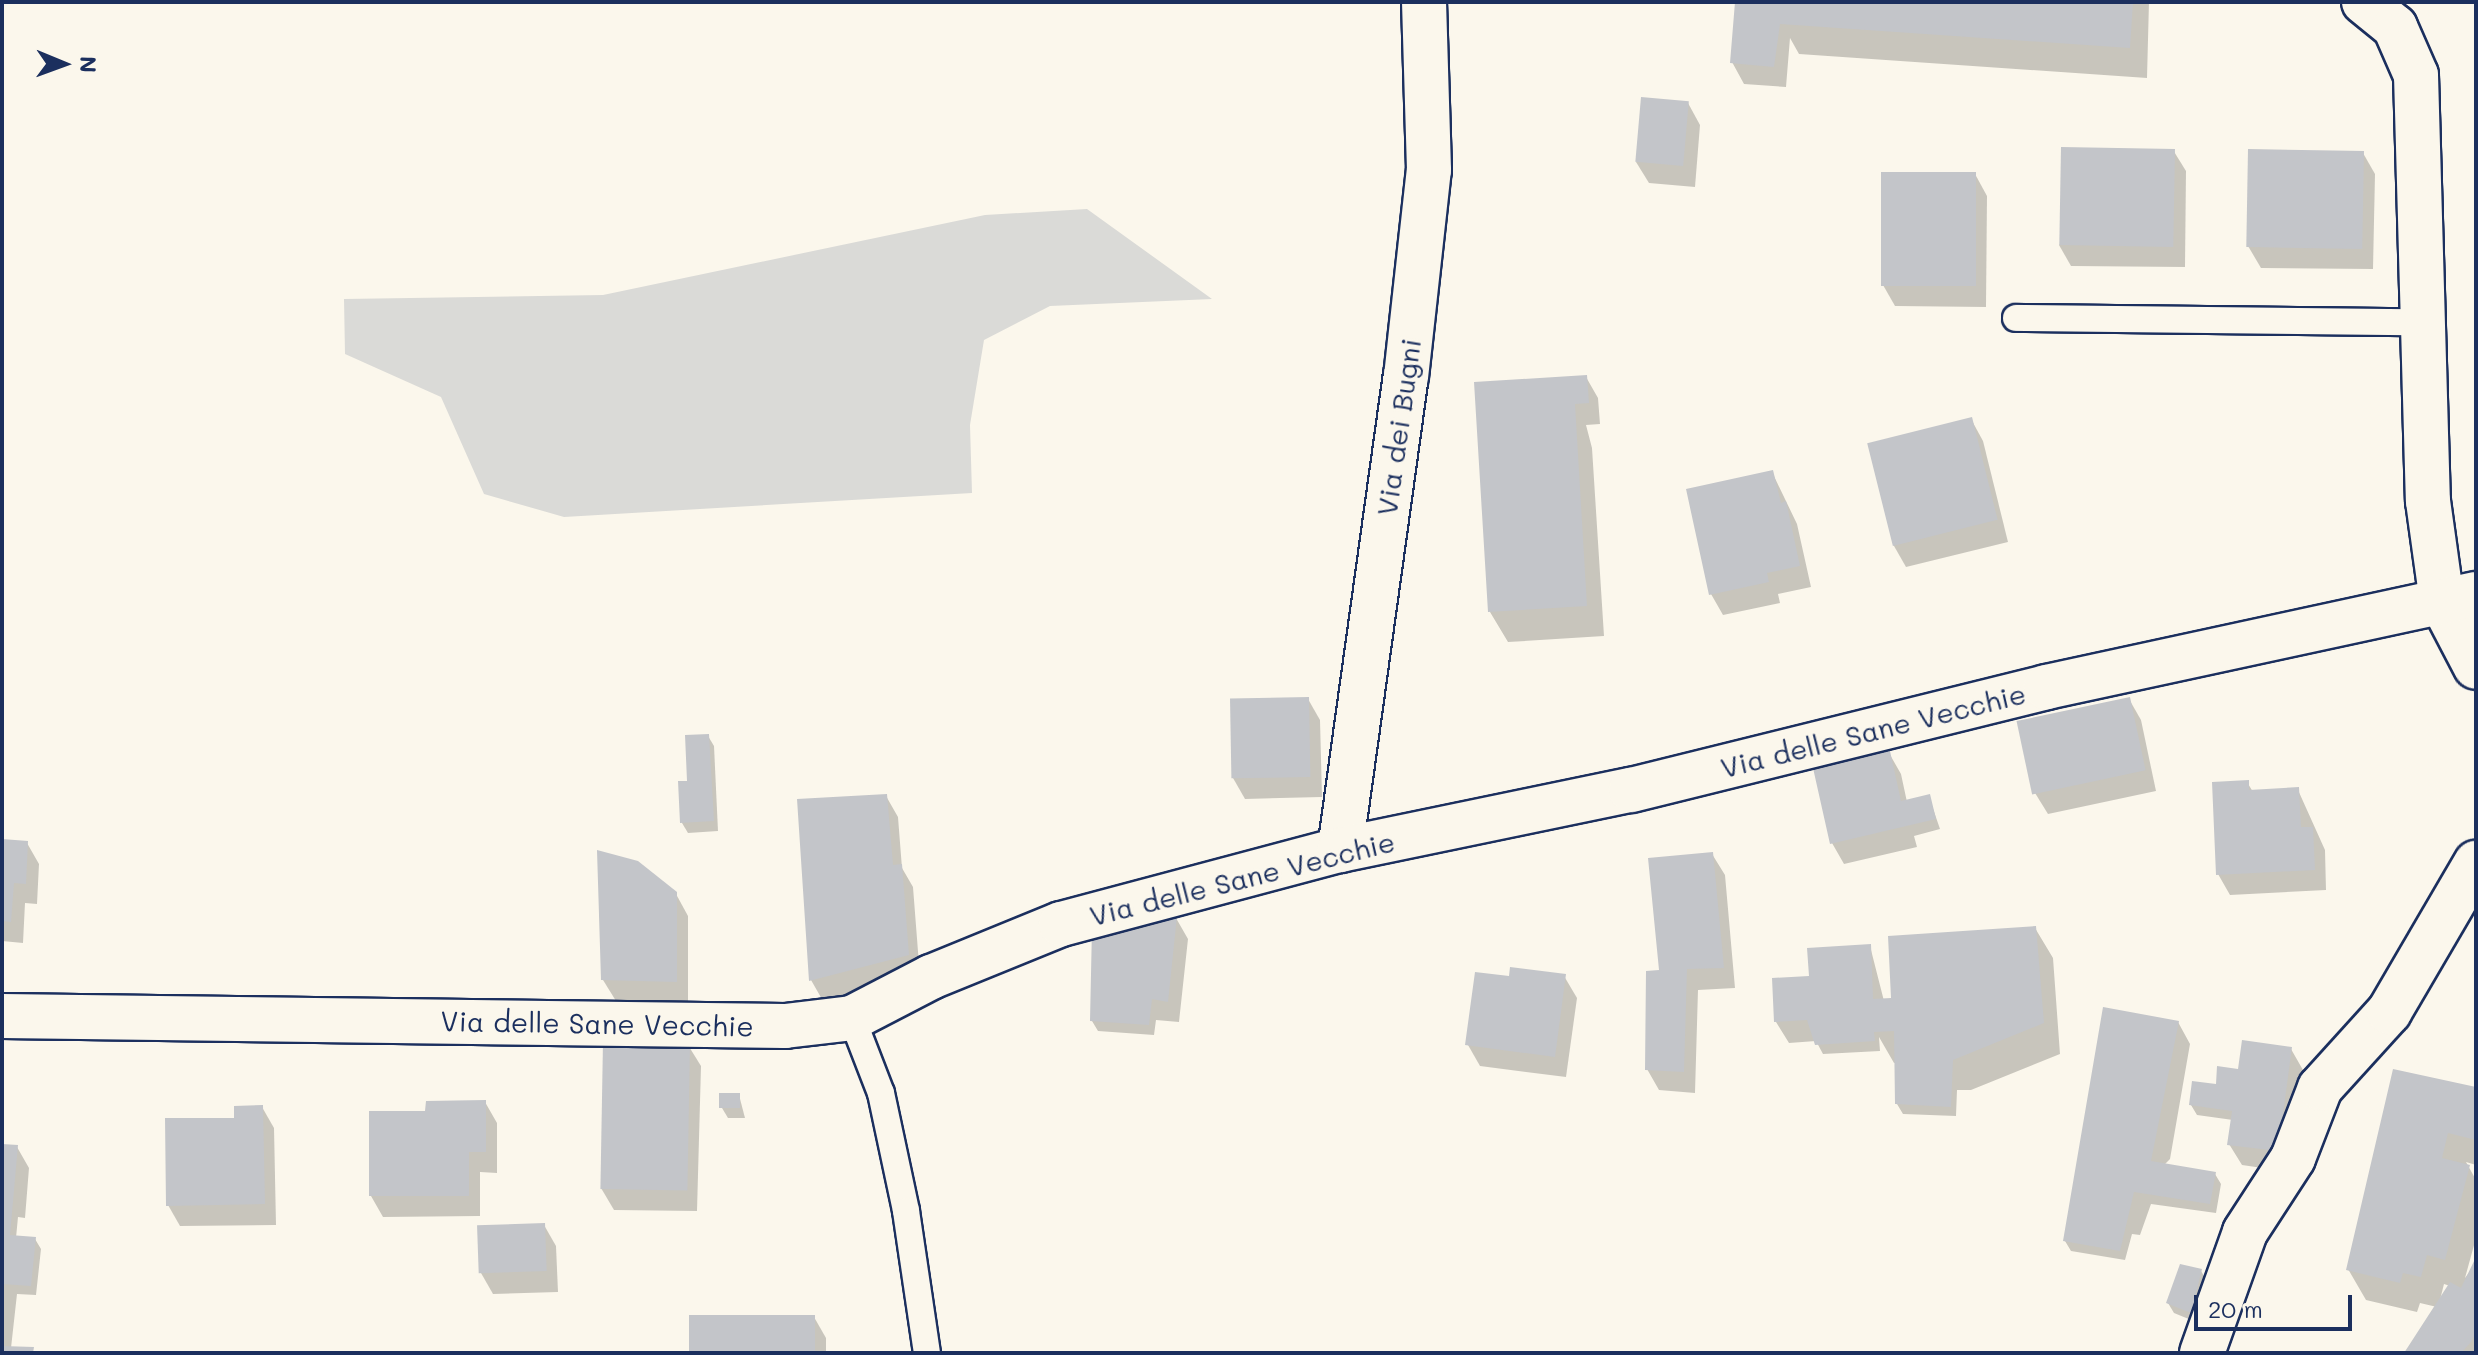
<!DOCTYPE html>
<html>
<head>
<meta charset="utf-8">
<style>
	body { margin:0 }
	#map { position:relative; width:2478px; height:1355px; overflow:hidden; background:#fbf7ec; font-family:Mali,sans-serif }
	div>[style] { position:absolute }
	.green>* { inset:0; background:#dadad7 }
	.shadow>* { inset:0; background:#0003 }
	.building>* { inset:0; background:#c3c5c9; transform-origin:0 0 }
	.roads { filter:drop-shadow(2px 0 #1b2f5e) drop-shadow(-2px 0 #1b2f5e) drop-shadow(0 2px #1b2f5e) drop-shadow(0 -2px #1b2f5e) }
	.lane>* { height:26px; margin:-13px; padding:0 13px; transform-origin:13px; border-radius:13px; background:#fbf7ec }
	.street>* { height:44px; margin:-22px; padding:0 22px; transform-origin:22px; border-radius:22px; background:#fbf7ec }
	span { translate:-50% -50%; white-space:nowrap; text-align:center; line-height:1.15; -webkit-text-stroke:6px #fbf7ec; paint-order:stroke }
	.street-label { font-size:28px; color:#1b2f5e }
	.frame { position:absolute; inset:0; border:4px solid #1b2f5e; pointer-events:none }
	.north { position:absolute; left:24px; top:24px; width:80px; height:80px; -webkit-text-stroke:6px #fbf7ec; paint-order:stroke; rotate:91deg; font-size:22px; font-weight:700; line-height:32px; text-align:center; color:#1b2f5e }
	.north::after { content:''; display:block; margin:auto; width:28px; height:36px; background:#1b2f5e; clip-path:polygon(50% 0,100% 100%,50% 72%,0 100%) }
	.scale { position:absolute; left:2194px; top:1295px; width:158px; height:36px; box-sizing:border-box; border:4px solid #1b2f5e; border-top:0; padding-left:10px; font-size:24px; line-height:28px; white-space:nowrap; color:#1b2f5e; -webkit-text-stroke:6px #fbf7ec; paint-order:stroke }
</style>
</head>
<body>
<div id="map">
	<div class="green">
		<div style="clip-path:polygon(1087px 209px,1212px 299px,1050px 306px,984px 340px,970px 425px,972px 493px,564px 517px,484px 494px,441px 397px,345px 354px,344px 299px,603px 295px,985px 215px)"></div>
	</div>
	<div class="shadow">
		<div style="clip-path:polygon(1737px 2px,2149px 2px,2147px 78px,1799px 54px,1790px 38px,1786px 87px,1744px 84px,1732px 62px)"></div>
		<div style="clip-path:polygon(1688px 103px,1700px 125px,1695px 187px,1649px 183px,1636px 162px)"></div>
		<div style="clip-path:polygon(2173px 150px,2186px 171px,2185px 267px,2071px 266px,2059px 245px)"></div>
		<div style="clip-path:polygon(2363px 153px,2375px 174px,2373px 269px,2261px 268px,2248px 246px)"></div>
		<div style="clip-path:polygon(1975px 174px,1987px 196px,1986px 307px,1895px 306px,1883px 285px)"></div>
		<div style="clip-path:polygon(1586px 377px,1598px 398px,1600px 424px,1586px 425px,1592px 448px,1604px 636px,1508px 642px,1490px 612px)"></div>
		<div style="clip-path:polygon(1971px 419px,1983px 441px,2008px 542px,1906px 567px,1894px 546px,1869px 444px)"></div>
		<div style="clip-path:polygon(1772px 472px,1797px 524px,1811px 587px,1778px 594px,1780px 603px,1723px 615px,1711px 594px)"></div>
		<div style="clip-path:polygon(1308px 699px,1320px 720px,1322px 797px,1245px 799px,1233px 778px)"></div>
		<div style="clip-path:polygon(2129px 699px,2141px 720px,2156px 791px,2048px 814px,2035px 793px)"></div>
		<div style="clip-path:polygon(708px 736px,714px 746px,718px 831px,688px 833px,682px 823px,689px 783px)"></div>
		<div style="clip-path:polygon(1889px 753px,1901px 774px,1907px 802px,1929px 797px,1940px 829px,1914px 836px,1917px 847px,1844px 864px,1832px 843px)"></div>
		<div style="clip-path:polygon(2247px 782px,2253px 792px,2298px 790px,2325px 850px,2326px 890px,2230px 895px,2218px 874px)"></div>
		<div style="clip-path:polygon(886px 796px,898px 817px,902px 868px,913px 887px,920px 977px,823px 1001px,811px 980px)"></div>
		<div style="clip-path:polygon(2px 841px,27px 843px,39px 864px,37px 904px,25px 903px,23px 943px,2px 941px)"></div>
		<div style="clip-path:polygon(1712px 854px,1725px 875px,1735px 988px,1698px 990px,1695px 1093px,1659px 1090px,1647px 1069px,1661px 972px)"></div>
		<div style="clip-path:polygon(676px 894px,688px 916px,688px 1003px,616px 1001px,603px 980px)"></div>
		<div style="clip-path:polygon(1176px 918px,1188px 939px,1179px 1022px,1156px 1020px,1154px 1035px,1098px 1031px,1092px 1021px)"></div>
		<div style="clip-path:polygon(2035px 928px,2053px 958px,2060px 1054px,1971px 1090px,1957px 1090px,1956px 1116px,1903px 1114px,1897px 1104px,1899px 1062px,1894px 1063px,1879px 1037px,1880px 1051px,1823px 1054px,1816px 1041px,1789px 1043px,1776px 1022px,1774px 980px,1812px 978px,1870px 946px,1884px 1001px,1894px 1000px)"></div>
		<div style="clip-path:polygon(1564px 976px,1577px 998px,1566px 1077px,1480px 1066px,1468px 1045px,1510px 978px)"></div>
		<div style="clip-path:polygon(2178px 1022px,2190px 1044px,2170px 1159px,2164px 1165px,2215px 1174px,2221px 1184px,2216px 1213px,2151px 1204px,2140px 1235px,2132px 1234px,2125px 1260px,2071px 1251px,2065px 1241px)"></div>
		<div style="clip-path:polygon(688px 1045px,701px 1066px,697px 1211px,614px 1210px,601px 1188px)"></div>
		<div style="clip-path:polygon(2291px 1049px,2303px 1070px,2289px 1172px,2242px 1165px,2229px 1144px,2233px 1120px,2197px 1115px,2191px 1105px,2240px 1071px)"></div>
		<div style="clip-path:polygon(evenodd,2476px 1089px,2476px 1165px,2466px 1162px,2476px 1180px,2476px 1238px,2465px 1278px,2476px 1263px,2476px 1353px,2409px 1353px,2437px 1307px,2420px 1303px,2417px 1312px,2366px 1300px,2348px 1269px,2476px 1089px,2444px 1284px,2450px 1286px,2440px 1300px,2444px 1284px)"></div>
		<div style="clip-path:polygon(739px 1095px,745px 1118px,728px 1118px,722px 1108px)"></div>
		<div style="clip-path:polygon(485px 1102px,497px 1123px,497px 1173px,480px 1172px,480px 1216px,383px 1217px,371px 1196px,427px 1113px)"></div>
		<div style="clip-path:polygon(262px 1107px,274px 1128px,276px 1225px,180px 1226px,168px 1205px)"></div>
		<div style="clip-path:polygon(2px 1146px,17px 1147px,29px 1168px,25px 1218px,18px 1217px,16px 1238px,35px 1239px,41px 1249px,36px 1295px,17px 1294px,11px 1348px,35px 1353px,2px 1353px)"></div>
		<div style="clip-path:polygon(544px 1225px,556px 1246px,558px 1292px,493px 1294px,481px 1273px)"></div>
		<div style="clip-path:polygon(2201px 1271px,2207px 1281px,2196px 1322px,2174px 1313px,2168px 1303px)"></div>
		<div style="clip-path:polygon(814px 1317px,826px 1338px,826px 1353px,691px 1353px)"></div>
	</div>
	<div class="building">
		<div style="clip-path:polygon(1735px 2px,2133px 2px,2130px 48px,1780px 24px,1774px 67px,1730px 63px)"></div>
		<div style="left:1641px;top:97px;width:48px;height:65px;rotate:5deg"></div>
		<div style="left:2061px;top:147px;width:114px;height:98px;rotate:1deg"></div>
		<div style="left:2248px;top:149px;width:116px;height:98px;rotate:1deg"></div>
		<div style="left:1881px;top:172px;width:95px;height:114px"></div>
		<div style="clip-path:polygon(1587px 375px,1589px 403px,1575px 404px,1587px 606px,1488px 612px,1474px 382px)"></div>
		<div style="left:1972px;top:417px;width:106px;height:108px;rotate:76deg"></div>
		<div style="clip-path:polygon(1773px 470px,1781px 503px,1786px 501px,1800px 566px,1767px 573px,1769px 582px,1709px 595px,1686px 489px)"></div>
		<div style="left:1309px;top:697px;width:80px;height:79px;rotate:89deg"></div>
		<div style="left:2130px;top:697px;width:75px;height:116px;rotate:78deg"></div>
		<div style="clip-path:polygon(709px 734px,714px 821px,680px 823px,678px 781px,687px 781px,685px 735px)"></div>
		<div style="clip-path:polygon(1890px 751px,1901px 801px,1930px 794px,1936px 819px,1830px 844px,1813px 768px)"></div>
		<div style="clip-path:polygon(2249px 780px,2249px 790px,2299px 787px,2301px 827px,2313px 827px,2315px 870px,2216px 875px,2212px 782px)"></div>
		<div style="clip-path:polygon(887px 794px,893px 865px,902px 864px,909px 955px,809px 981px,797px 799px)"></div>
		<div style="clip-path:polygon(2px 839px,28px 841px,26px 884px,14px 883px,11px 922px,2px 921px)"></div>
		<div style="clip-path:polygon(597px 850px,638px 861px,677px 892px,677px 982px,601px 980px)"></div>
		<div style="clip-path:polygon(1713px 852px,1724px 968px,1687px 969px,1684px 1072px,1645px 1070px,1646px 971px,1659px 970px,1648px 858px)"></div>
		<div style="clip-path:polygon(1177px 916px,1168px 1002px,1152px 999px,1149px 1025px,1090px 1021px,1092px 927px)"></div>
		<div style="clip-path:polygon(2036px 926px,2044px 1023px,1953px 1060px,1951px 1107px,1895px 1104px,1894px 1031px,1874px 1032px,1875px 1041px,1815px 1045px,1807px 1020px,1774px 1022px,1772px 978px,1809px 976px,1807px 948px,1871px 944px,1873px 999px,1891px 998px,1888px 936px)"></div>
		<div style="clip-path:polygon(1510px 967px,1566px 974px,1555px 1057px,1465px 1045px,1475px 972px,1509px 976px)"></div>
		<div style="clip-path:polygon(2103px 1007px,2179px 1021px,2151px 1161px,2216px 1172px,2210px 1204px,2134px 1192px,2120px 1251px,2063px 1241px)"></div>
		<div style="clip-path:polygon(2242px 1040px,2292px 1047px,2278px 1151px,2227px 1145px,2232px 1111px,2189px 1105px,2192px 1081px,2216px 1084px,2217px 1066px,2238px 1069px)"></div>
		<div style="left:603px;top:1041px;width:87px;height:148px;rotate:1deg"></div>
		<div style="clip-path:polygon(2393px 1069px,2476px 1087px,2476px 1140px,2448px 1133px,2442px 1158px,2470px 1165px,2445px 1260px,2427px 1255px,2421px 1277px,2403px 1273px,2400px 1283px,2346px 1270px)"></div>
		<div style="left:740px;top:1093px;width:15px;height:21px;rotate:90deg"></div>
		<div style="clip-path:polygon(486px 1100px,486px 1152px,469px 1152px,469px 1196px,369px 1196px,369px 1111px,425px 1111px,426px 1101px)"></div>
		<div style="clip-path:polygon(263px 1105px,265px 1204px,166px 1206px,165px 1118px,234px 1118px,234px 1106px)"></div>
		<div style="clip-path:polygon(2px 1144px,18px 1145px,10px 1235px,36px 1237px,31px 1286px,2px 1284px)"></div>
		<div style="left:545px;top:1223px;width:48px;height:68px;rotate:88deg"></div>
		<div style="clip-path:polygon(2476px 1257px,2476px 1332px,2471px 1342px,2461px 1353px,2404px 1353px,2450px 1282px,2461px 1288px)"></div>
		<div style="clip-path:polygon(2180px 1264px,2202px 1269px,2191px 1313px,2166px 1303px)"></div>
		<div style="left:815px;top:1315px;width:38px;height:126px;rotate:90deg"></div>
		<div style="clip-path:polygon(2px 1346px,34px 1347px,33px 1353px,2px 1353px)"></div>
	</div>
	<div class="roads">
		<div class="lane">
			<div style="left:2016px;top:318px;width:405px;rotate:0.6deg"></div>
			<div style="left:852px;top:1018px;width:80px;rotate:68.9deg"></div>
			<div style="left:881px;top:1093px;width:121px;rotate:78deg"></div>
			<div style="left:906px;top:1211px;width:144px;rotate:81.6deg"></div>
		</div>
		<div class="street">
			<div style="left:2364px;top:2px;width:40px;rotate:39deg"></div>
			<div style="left:2395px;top:27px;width:52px;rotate:66.4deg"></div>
			<div style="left:2416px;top:75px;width:426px;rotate:88.4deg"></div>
			<div style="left:2428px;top:501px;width:102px;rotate:82.1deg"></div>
			<div style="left:2442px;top:602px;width:73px;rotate:62.4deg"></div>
			<div style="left:1340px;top:850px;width:478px;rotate:-82.1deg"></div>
			<div style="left:1406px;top:377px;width:208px;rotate:-83.7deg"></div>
			<div style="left:1429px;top:170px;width:168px;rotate:-91.7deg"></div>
			<div style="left:2px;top:1016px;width:783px;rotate:0.73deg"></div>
			<div style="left:785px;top:1026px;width:67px;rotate:-6.8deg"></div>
			<div style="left:852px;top:1018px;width:89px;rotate:-27.4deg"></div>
			<div style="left:931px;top:977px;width:140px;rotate:-22.2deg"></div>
			<div style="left:1061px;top:924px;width:289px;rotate:-14.9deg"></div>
			<div style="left:1340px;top:850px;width:297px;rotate:-11.7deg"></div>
			<div style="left:1631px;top:790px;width:428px;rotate:-13.9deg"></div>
			<div style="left:2046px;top:687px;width:440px;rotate:-12.2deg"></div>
			<div style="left:2202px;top:1353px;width:128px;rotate:-70.4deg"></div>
			<div style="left:2245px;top:1232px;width:88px;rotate:-57deg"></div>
			<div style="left:2293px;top:1158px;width:75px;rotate:-68.9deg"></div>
			<div style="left:2320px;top:1088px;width:103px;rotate:-47.8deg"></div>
			<div style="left:2389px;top:1012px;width:173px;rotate:-59.7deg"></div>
		</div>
	</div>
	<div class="street-label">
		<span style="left:1398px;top:427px;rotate:-82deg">Via dei Bugni</span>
		<span style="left:1873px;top:730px;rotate:-14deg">Via delle Sane Vecchie</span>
		<span style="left:1242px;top:878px;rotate:-14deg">Via delle Sane Vecchie</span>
		<span style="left:597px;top:1023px;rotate:1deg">Via delle Sane Vecchie</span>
	</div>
	<div class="frame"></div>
	<div class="north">N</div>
	<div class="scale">20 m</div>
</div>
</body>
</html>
